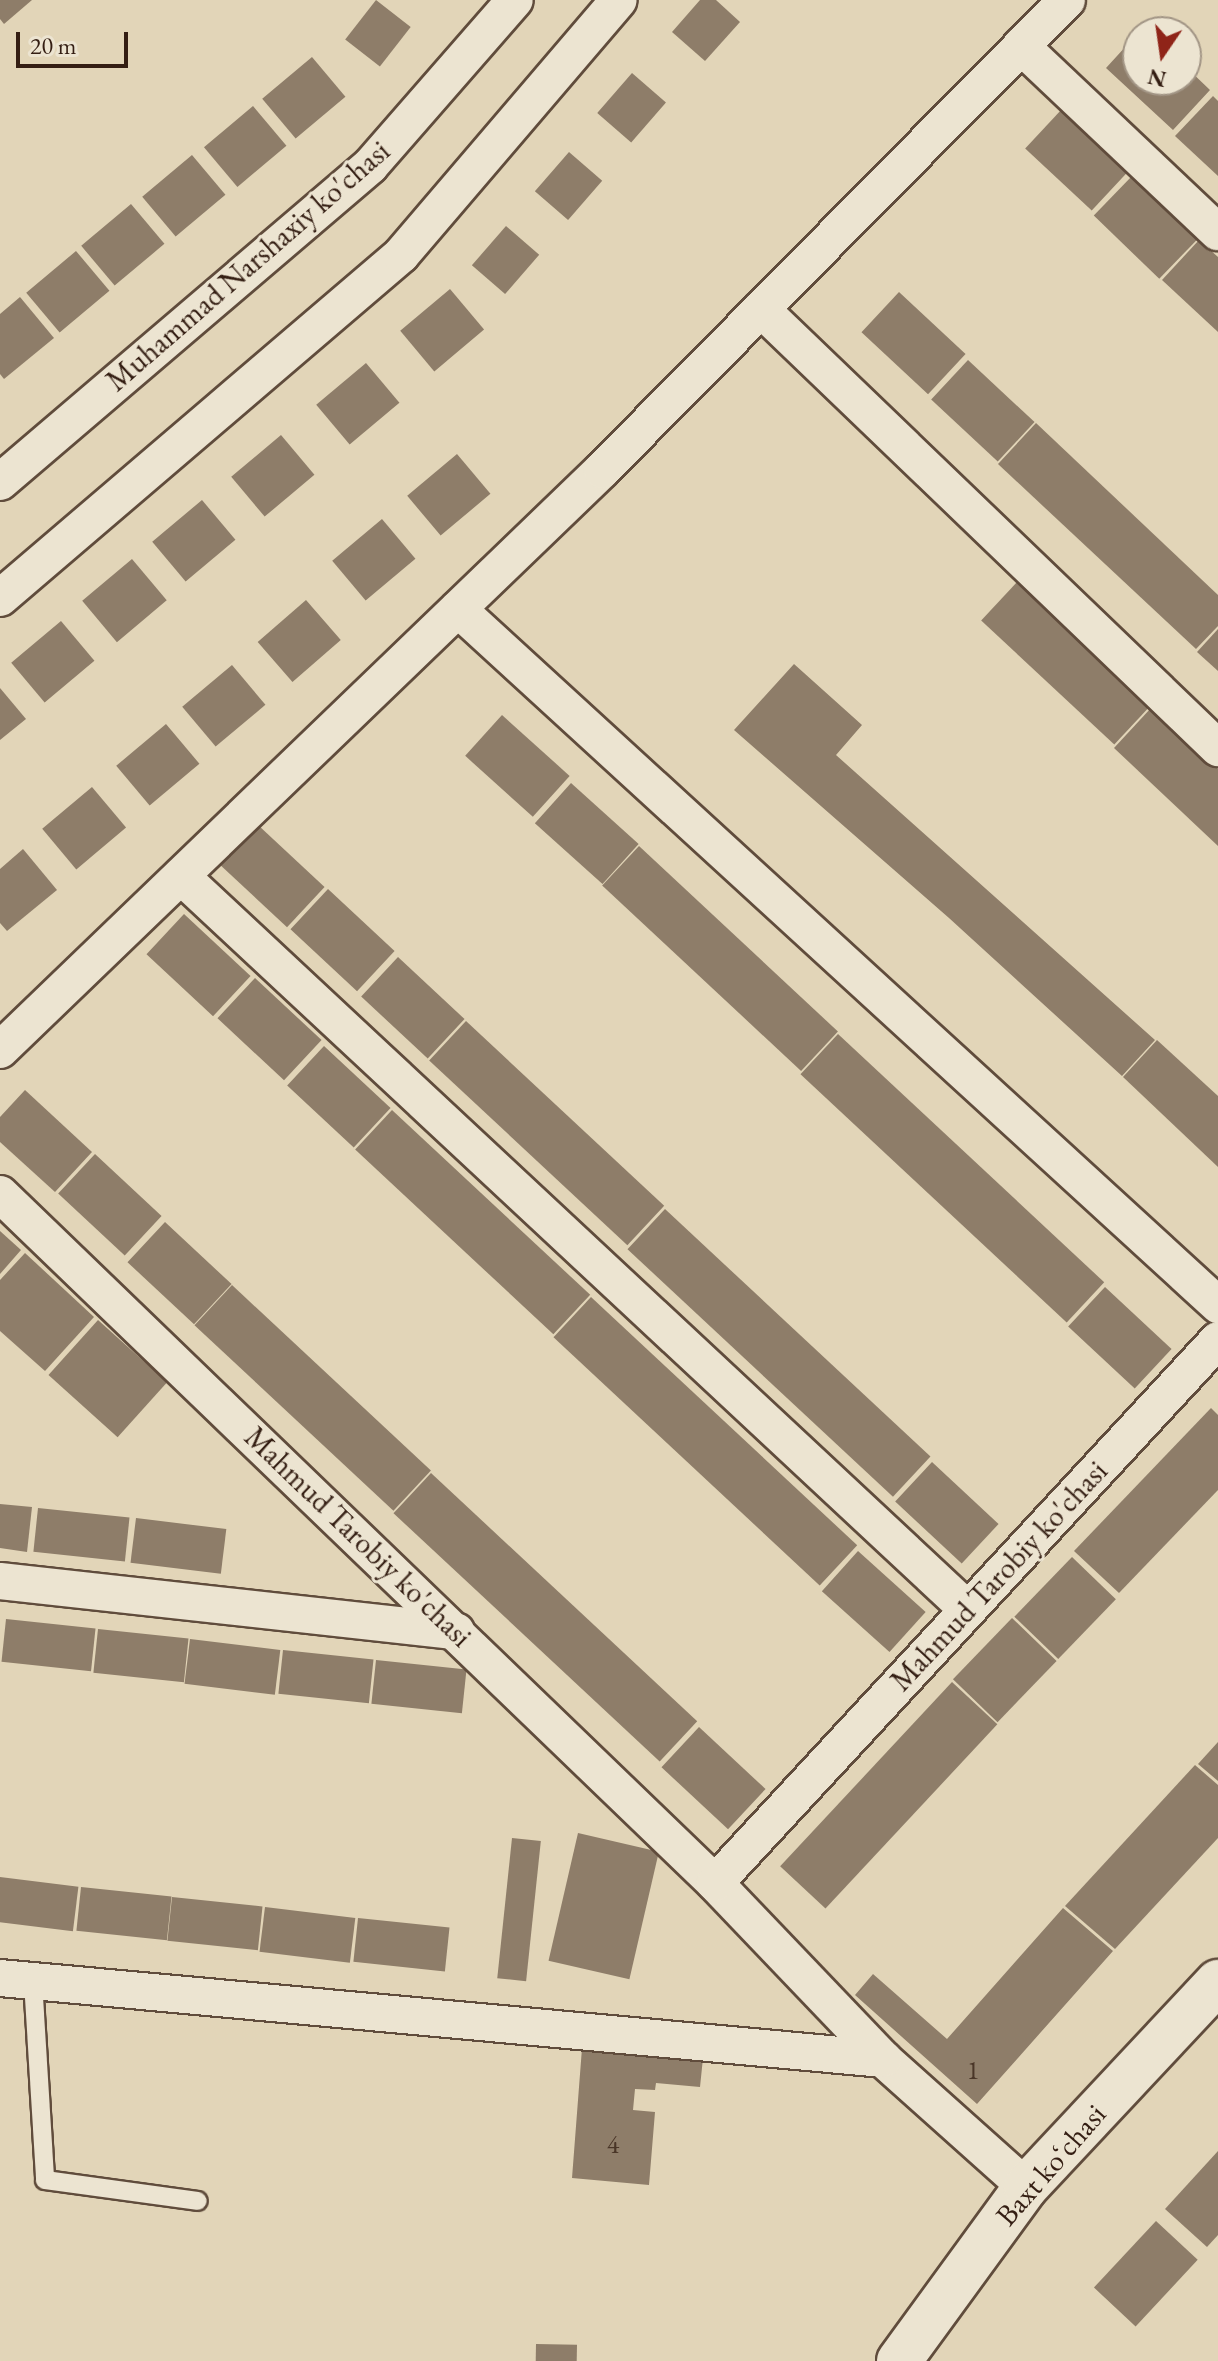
<!DOCTYPE html>
<html>
<head>
<meta charset="utf-8">
<style>
	body { margin:0 }
	#map { position:relative; width:1218px; height:2361px; overflow:hidden; background:#e2d5b8; font-family:"EB Garamond",serif }
	div>[style] { position:absolute }
	.building>* { inset:0; background:#8e7d69; transform-origin:0 0 }
	.roads { filter:drop-shadow(2px 0 #604c3c) drop-shadow(-2px 0 #604c3c) drop-shadow(0 2px #604c3c) drop-shadow(0 -2px #604c3c) }
	.service>* { height:18px; margin:-9px; padding:0 9px; transform-origin:9px; border-radius:9px; background:#ece4d1 }
	.minor>* { height:36px; margin:-18px; padding:0 18px; transform-origin:18px; border-radius:18px; background:#ece4d1 }
	.secondary>* { height:44px; margin:-22px; padding:0 22px; transform-origin:22px; border-radius:22px; background:#ece4d1 }
	span { translate:-50% -50%; white-space:nowrap; text-align:center; line-height:1.15; -webkit-text-stroke:6px #ece4d1; paint-order:stroke }
	.number-label { font-size:26px; color:#4a3628 }
	.number-label span { -webkit-text-stroke-width:0 }
	.street-label { font-size:30px; color:#341e13 }
	.north { position:absolute; left:1122px; top:16px; width:80px; height:80px; box-sizing:border-box; background:#ece4d1; border:2px solid #a29585; border-radius:50%; rotate:193deg; font-size:22px; font-weight:700; line-height:32px; text-align:center; color:#341e13 }
	.north::after { content:''; display:block; margin:auto; width:28px; height:36px; background:#8f2418; clip-path:polygon(50% 0,100% 100%,50% 72%,0 100%) }
	.scale { position:absolute; left:16px; top:32px; width:112px; height:36px; box-sizing:border-box; border:4px solid #341e13; border-top:0; padding-left:10px; font-size:24px; line-height:28px; white-space:nowrap; color:#341e13; -webkit-text-stroke:6px #ece4d1; paint-order:stroke }
</style>
</head>
<body>
<div id="map">
	<div class="building">
		<div style="clip-path:polygon(0 0,32px 0,4px 24px,0 19px)"></div>
		<div style="left:376px;top:0;width:44px;height:50px;rotate:38deg"></div>
		<div style="clip-path:polygon(700px 0,716px 0,740px 22px,705px 61px,672px 32px)"></div>
		<div style="clip-path:polygon(1138px 33px,1138px 80px,1186px 80px,1186px 67px,1210px 90px,1173px 130px,1106px 68px)"></div>
		<div style="left:312px;top:57px;width:52px;height:65px;rotate:50deg"></div>
		<div style="left:632px;top:73px;width:45px;height:53px;rotate:41deg"></div>
		<div style="clip-path:polygon(1213px 96px,1218px 101px,1218px 176px,1175px 136px)"></div>
		<div style="left:253px;top:106px;width:52px;height:64px;rotate:50deg"></div>
		<div style="left:1062px;top:109px;width:91px;height:54px;rotate:43deg"></div>
		<div style="left:569px;top:152px;width:44px;height:52px;rotate:41deg"></div>
		<div style="left:192px;top:155px;width:52px;height:65px;rotate:50deg"></div>
		<div style="left:1132px;top:176px;width:91px;height:55px;rotate:44deg"></div>
		<div style="left:131px;top:204px;width:52px;height:65px;rotate:50deg"></div>
		<div style="left:506px;top:226px;width:44px;height:52px;rotate:41deg"></div>
		<div style="clip-path:polygon(1199px 240px,1218px 257px,1218px 332px,1162px 280px)"></div>
		<div style="left:76px;top:251px;width:52px;height:65px;rotate:50deg"></div>
		<div style="left:450px;top:289px;width:53px;height:65px;rotate:50deg"></div>
		<div style="left:899px;top:292px;width:91px;height:55px;rotate:43deg"></div>
		<div style="clip-path:polygon(20px 297px,54px 338px,4px 379px,0 374px,0 314px)"></div>
		<div style="left:968px;top:360px;width:91px;height:54px;rotate:43deg"></div>
		<div style="left:366px;top:363px;width:52px;height:65px;rotate:50deg"></div>
		<div style="clip-path:polygon(1036px 423px,1218px 595px,1218px 626px,1196px 649px,998px 464px)"></div>
		<div style="left:281px;top:435px;width:52px;height:65px;rotate:50deg"></div>
		<div style="left:457px;top:454px;width:52px;height:65px;rotate:50deg"></div>
		<div style="left:202px;top:500px;width:52px;height:65px;rotate:50deg"></div>
		<div style="left:382px;top:519px;width:52px;height:65px;rotate:50deg"></div>
		<div style="left:132px;top:559px;width:54px;height:65px;rotate:50deg"></div>
		<div style="left:1018px;top:581px;width:182px;height:54px;rotate:43deg"></div>
		<div style="left:306px;top:600px;width:53px;height:64px;rotate:49deg"></div>
		<div style="left:61px;top:621px;width:52px;height:65px;rotate:50deg"></div>
		<div style="clip-path:polygon(1218px 629px,1218px 671px,1197px 652px)"></div>
		<div style="clip-path:polygon(794px 664px,862px 725px,836px 755px,1155px 1040px,1122px 1076px,949px 918px,734px 730px)"></div>
		<div style="left:232px;top:665px;width:52px;height:65px;rotate:50deg"></div>
		<div style="clip-path:polygon(0 688px,26px 719px,0 740px)"></div>
		<div style="clip-path:polygon(1151px 708px,1218px 769px,1218px 846px,1114px 748px)"></div>
		<div style="left:502px;top:715px;width:91px;height:55px;rotate:42deg"></div>
		<div style="left:166px;top:724px;width:52px;height:65px;rotate:50deg"></div>
		<div style="left:571px;top:783px;width:91px;height:54px;rotate:42deg"></div>
		<div style="left:92px;top:787px;width:53px;height:65px;rotate:50deg"></div>
		<div style="left:258px;top:825px;width:91px;height:55px;rotate:43deg"></div>
		<div style="left:639px;top:846px;width:272px;height:54px;rotate:43deg"></div>
		<div style="clip-path:polygon(23px 849px,57px 890px,7px 931px,0 923px,0 869px)"></div>
		<div style="left:328px;top:889px;width:91px;height:55px;rotate:43deg"></div>
		<div style="left:184px;top:914px;width:91px;height:55px;rotate:43deg"></div>
		<div style="left:398px;top:957px;width:91px;height:54px;rotate:43deg"></div>
		<div style="left:255px;top:978px;width:91px;height:55px;rotate:43deg"></div>
		<div style="left:466px;top:1021px;width:271px;height:54px;rotate:43deg"></div>
		<div style="left:838px;top:1034px;width:364px;height:55px;rotate:43deg"></div>
		<div style="clip-path:polygon(1157px 1040px,1218px 1096px,1218px 1167px,1123px 1077px)"></div>
		<div style="left:324px;top:1046px;width:91px;height:54px;rotate:43deg"></div>
		<div style="clip-path:polygon(25px 1090px,92px 1152px,55px 1192px,0 1142px,0 1117px)"></div>
		<div style="left:392px;top:1110px;width:271px;height:54px;rotate:43deg"></div>
		<div style="left:95px;top:1154px;width:91px;height:54px;rotate:43deg"></div>
		<div style="left:665px;top:1209px;width:363px;height:55px;rotate:43deg"></div>
		<div style="left:165px;top:1222px;width:91px;height:55px;rotate:43deg"></div>
		<div style="clip-path:polygon(0 1231px,21px 1250px,0 1274px)"></div>
		<div style="clip-path:polygon(25px 1253px,94px 1317px,45px 1371px,0 1331px,0 1280px)"></div>
		<div style="left:232px;top:1285px;width:272px;height:55px;rotate:43deg"></div>
		<div style="left:1105px;top:1287px;width:91px;height:54px;rotate:43deg"></div>
		<div style="left:591px;top:1297px;width:364px;height:55px;rotate:43deg"></div>
		<div style="left:98px;top:1320px;width:93px;height:74px;rotate:42deg"></div>
		<div style="clip-path:polygon(1211px 1408px,1218px 1415px,1218px 1490px,1119px 1593px,1074px 1551px)"></div>
		<div style="left:932px;top:1462px;width:91px;height:54px;rotate:43deg"></div>
		<div style="left:431px;top:1473px;width:364px;height:55px;rotate:43deg"></div>
		<div style="clip-path:polygon(0 1504px,32px 1507px,27px 1552px,0 1548px)"></div>
		<div style="left:38px;top:1508px;width:92px;height:44px;rotate:6deg"></div>
		<div style="left:136px;top:1518px;width:91px;height:45px;rotate:7deg"></div>
		<div style="left:858px;top:1551px;width:91px;height:54px;rotate:42deg"></div>
		<div style="left:1072px;top:1557px;width:61px;height:83px;rotate:44deg"></div>
		<div style="left:1012px;top:1618px;width:62px;height:85px;rotate:44deg"></div>
		<div style="left:6px;top:1619px;width:90px;height:43px;rotate:6deg"></div>
		<div style="left:98px;top:1629px;width:91px;height:44px;rotate:6deg"></div>
		<div style="left:190px;top:1639px;width:91px;height:45px;rotate:7deg"></div>
		<div style="left:283px;top:1650px;width:91px;height:44px;rotate:6deg"></div>
		<div style="left:376px;top:1660px;width:91px;height:44px;rotate:6deg"></div>
		<div style="left:952px;top:1682px;width:62px;height:252px;rotate:43deg"></div>
		<div style="left:699px;top:1727px;width:91px;height:55px;rotate:43deg"></div>
		<div style="clip-path:polygon(1218px 1742px,1218px 1781px,1198px 1764px)"></div>
		<div style="clip-path:polygon(1195px 1765px,1218px 1785px,1218px 1838px,1115px 1949px,1065px 1906px)"></div>
		<div style="left:578px;top:1833px;width:83px;height:131px;rotate:13deg"></div>
		<div style="left:512px;top:1838px;width:29px;height:141px;rotate:6deg"></div>
		<div style="left:0;top:1877px;width:79px;height:45px;rotate:7deg"></div>
		<div style="left:81px;top:1887px;width:91px;height:44px;rotate:6deg"></div>
		<div style="left:172px;top:1897px;width:91px;height:44px;rotate:6deg"></div>
		<div style="left:265px;top:1907px;width:91px;height:45px;rotate:7deg"></div>
		<div style="clip-path:polygon(1063px 1908px,1113px 1951px,977px 2104px,855px 1995px,873px 1974px,947px 2039px)"></div>
		<div style="left:358px;top:1918px;width:92px;height:44px;rotate:6deg"></div>
		<div style="clip-path:polygon(582px 2048px,703px 2058px,700px 2087px,656px 2083px,655px 2090px,635px 2089px,633px 2110px,655px 2112px,649px 2185px,572px 2178px)"></div>
		<div style="clip-path:polygon(1218px 2151px,1218px 2235px,1207px 2247px,1165px 2209px)"></div>
		<div style="left:1156px;top:2221px;width:57px;height:91px;rotate:43deg"></div>
		<div style="left:536px;top:2344px;width:41px;height:17px;rotate:1deg"></div>
	</div>
	<div class="roads">
		<div class="service">
			<div style="left:33px;top:1981px;width:199px;rotate:86.5deg"></div>
			<div style="left:45px;top:2180px;width:154px;rotate:7.8deg"></div>
		</div>
		<div class="minor">
			<div style="left:1021px;top:46px;width:271px;rotate:43.4deg"></div>
			<div style="left:761px;top:309px;width:634px;rotate:43.85deg"></div>
			<div style="left:0;top:482px;width:487px;rotate:-40.5deg"></div>
			<div style="left:370px;top:166px;width:220px;rotate:-48.9deg"></div>
			<div style="left:0;top:598px;width:528px;rotate:-40.54deg"></div>
			<div style="left:401px;top:255px;width:335px;rotate:-49.5deg"></div>
			<div style="left:458px;top:609px;width:1031px;rotate:42.48deg"></div>
			<div style="left:181px;top:876px;width:1076px;rotate:43deg"></div>
			<div style="left:0;top:1050px;width:836px;rotate:-43.93deg"></div>
			<div style="left:602px;top:470px;width:661px;rotate:-45.31deg"></div>
			<div style="left:0;top:1194px;width:993px;rotate:43.94deg"></div>
			<div style="left:715px;top:1883px;width:243px;rotate:46.3deg"></div>
			<div style="left:883px;top:2059px;width:192px;rotate:41.8deg"></div>
			<div style="left:0;top:1581px;width:459px;rotate:6.3deg"></div>
			<div style="left:715px;top:1883px;width:740px;rotate:-47.19deg"></div>
			<div style="left:0;top:1978px;width:887px;rotate:5.24deg"></div>
		</div>
		<div class="secondary">
			<div style="left:899px;top:2361px;width:215px;rotate:-53.9deg"></div>
			<div style="left:1026px;top:2187px;width:281px;rotate:-46.9deg"></div>
		</div>
	</div>
	<div class="number-label">
		<span style="left:973px;top:2071px">1</span>
		<span style="left:613px;top:2145px">4</span>
	</div>
	<div class="street-label">
		<span style="left:248px;top:266px;rotate:-41deg">Muhammad Narshaxiy ko'chasi</span>
		<span style="left:358px;top:1537px;rotate:44deg">Mahmud Tarobiy ko'chasi</span>
		<span style="left:999px;top:1576px;rotate:-47deg">Mahmud Tarobiy ko'chasi</span>
		<span style="left:1051px;top:2165px;rotate:-49deg">Baxt koʻchasi</span>
	</div>
	<div class="north">N</div>
	<div class="scale">20 m</div>
</div>
</body>
</html>
